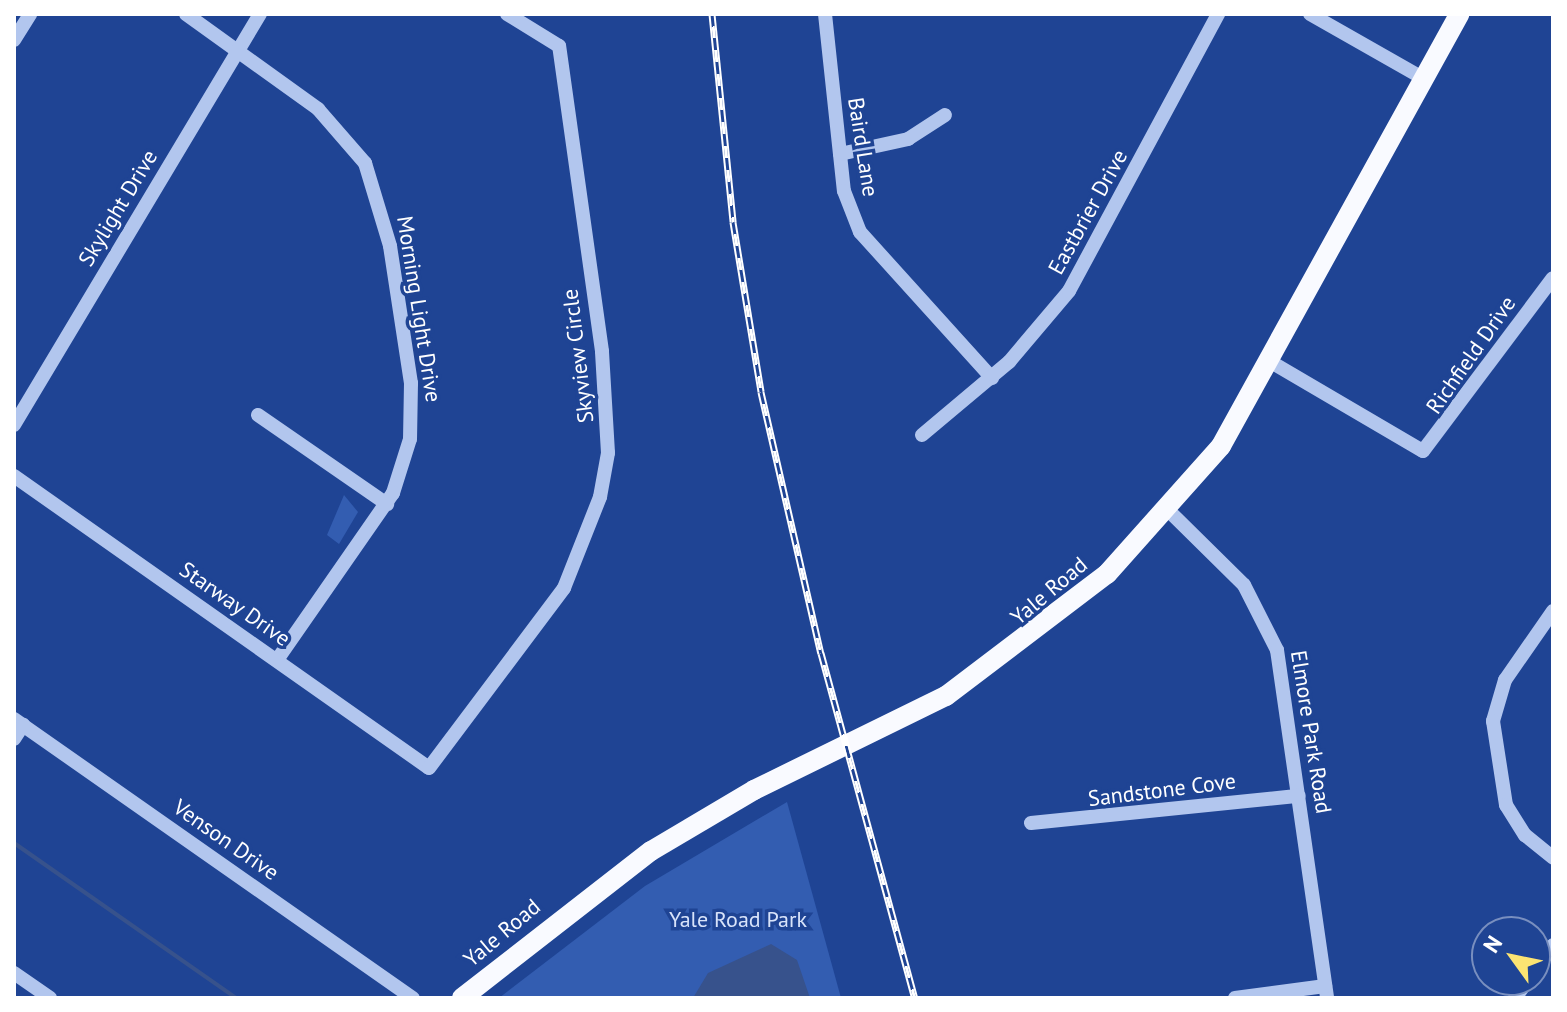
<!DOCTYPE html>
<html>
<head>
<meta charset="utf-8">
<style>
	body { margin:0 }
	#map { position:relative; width:1567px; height:1012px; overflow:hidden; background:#1f4494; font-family:"PT Sans",sans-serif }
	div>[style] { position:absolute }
	.green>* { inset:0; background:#335db1 }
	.water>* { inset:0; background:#37528c }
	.stream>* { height:4px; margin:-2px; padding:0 2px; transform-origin:2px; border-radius:2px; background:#37528c }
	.minor>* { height:14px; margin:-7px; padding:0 7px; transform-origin:7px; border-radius:7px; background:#b2c6ee }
	.major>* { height:20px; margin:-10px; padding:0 10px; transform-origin:10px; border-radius:10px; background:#f9faff }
	.rail>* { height:7px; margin-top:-3.5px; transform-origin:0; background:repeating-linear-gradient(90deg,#1f4494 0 12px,#fff 0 24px); box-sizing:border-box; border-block:2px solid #fff }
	span { translate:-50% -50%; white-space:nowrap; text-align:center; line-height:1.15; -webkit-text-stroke:7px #1f4494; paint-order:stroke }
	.street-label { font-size:22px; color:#fff }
	.park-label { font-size:22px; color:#d8e3fa }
	.frame { position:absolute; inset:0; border:16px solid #fff; pointer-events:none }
	.north { position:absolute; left:1471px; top:916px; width:80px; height:80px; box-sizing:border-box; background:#1f4494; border:2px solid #798fbf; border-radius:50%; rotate:303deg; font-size:22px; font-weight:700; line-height:32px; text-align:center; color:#fff }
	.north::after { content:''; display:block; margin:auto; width:28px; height:36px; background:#fce472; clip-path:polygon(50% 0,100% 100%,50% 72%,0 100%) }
</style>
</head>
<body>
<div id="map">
	<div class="green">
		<div style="clip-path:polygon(344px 495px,358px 512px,339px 544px,327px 535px)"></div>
		<div style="clip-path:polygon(787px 802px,841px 998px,499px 998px,645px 886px)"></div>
	</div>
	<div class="water">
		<div style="clip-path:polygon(771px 944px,797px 960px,810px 998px,693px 998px,708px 973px)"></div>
	</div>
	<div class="stream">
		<div style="left:14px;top:843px;width:271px;rotate:34.9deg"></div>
	</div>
	<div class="minor">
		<div style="left:186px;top:14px;width:163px;rotate:35.7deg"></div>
		<div style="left:318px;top:109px;width:72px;rotate:49deg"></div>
		<div style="left:365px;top:163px;width:87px;rotate:73.2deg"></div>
		<div style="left:390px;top:246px;width:139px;rotate:81.3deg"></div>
		<div style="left:411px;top:383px;width:56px;rotate:91deg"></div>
		<div style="left:410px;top:439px;width:57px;rotate:107.5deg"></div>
		<div style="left:393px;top:493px;width:203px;rotate:124.8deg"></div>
		<div style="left:825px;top:14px;width:178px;rotate:83.9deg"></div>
		<div style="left:844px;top:191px;width:44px;rotate:68.7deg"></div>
		<div style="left:860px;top:232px;width:197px;rotate:47.9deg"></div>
		<div style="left:1310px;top:14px;width:128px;rotate:29.6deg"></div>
		<div style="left:14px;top:40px;width:31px;rotate:-58deg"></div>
		<div style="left:840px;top:154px;width:70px;rotate:-12.4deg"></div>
		<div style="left:908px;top:139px;width:44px;rotate:-33deg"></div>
		<div style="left:1271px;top:362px;width:176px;rotate:30.4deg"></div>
		<div style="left:1423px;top:451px;width:216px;rotate:-53.1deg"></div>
		<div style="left:258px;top:415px;width:157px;rotate:34.6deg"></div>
		<div style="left:14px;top:425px;width:479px;rotate:-59.1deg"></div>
		<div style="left:922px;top:435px;width:114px;rotate:-40deg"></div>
		<div style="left:1009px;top:362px;width:93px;rotate:-49.8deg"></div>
		<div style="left:1069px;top:291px;width:315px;rotate:-61.7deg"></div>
		<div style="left:14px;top:476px;width:507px;rotate:35.13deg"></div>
		<div style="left:429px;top:768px;width:225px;rotate:-53.1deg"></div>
		<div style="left:564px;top:588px;width:98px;rotate:-68.4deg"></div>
		<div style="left:600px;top:497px;width:45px;rotate:-79.7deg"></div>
		<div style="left:608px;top:453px;width:102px;rotate:-93.4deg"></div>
		<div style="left:602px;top:351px;width:308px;rotate:-98deg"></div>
		<div style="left:559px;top:46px;width:61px;rotate:-148.4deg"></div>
		<div style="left:1169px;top:511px;width:105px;rotate:44.6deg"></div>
		<div style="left:1244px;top:585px;width:73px;rotate:63.1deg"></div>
		<div style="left:1277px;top:650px;width:352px;rotate:81.8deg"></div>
		<div style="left:1553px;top:611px;width:84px;rotate:124.8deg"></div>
		<div style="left:1505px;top:680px;width:43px;rotate:106.3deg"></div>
		<div style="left:1493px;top:721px;width:85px;rotate:81.2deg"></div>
		<div style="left:1506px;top:805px;width:36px;rotate:58deg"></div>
		<div style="left:1525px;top:835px;width:36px;rotate:39deg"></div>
		<div style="left:14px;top:719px;width:487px;rotate:35deg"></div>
		<div style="left:14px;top:739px;width:17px;rotate:-57deg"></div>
		<div style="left:1031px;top:823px;width:269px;rotate:-5.8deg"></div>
		<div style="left:1535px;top:971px;width:32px;rotate:-55deg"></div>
		<div style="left:14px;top:973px;width:44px;rotate:34.8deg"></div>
		<div style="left:1235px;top:998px;width:91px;rotate:-7.6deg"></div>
		<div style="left:1515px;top:998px;width:22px;rotate:-54deg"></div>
	</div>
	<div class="major">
		<div style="left:462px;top:998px;width:239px;rotate:-37.9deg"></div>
		<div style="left:651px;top:851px;width:120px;rotate:-30.6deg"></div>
		<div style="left:754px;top:790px;width:214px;rotate:-26.1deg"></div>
		<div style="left:946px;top:696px;width:202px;rotate:-37.2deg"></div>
		<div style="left:1107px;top:574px;width:171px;rotate:-48.3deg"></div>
		<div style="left:1221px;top:446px;width:493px;rotate:-61.1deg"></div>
	</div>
	<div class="rail">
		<div style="left:712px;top:14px;width:209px;rotate:84.2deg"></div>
		<div style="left:733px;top:222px;width:172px;rotate:80.6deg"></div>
		<div style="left:761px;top:392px;width:268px;rotate:77.1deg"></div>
		<div style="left:821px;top:653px;width:358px;rotate:74.8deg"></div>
	</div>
	<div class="street-label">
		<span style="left:863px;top:147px;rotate:81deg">Baird Lane</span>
		<span style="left:118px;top:208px;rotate:-59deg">Skylight Drive</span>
		<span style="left:1088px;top:212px;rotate:-61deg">Eastbrier Drive</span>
		<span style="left:419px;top:309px;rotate:81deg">Morning Light Drive</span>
		<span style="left:1471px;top:355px;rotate:-55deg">Richfield Drive</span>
		<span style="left:578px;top:356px;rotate:-97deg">Skyview Circle</span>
		<span style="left:1049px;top:591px;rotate:-40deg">Yale Road</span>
		<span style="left:235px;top:604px;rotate:35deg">Starway Drive</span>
		<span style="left:1311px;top:732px;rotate:81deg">Elmore Park Road</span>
		<span style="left:1162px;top:790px;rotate:-7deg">Sandstone Cove</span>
		<span style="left:226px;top:840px;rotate:35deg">Venson Drive</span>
		<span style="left:502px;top:933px;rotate:-40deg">Yale Road</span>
	</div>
	<div class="park-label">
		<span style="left:738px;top:920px">Yale Road Park</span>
	</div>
	<div class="frame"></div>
	<div class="north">N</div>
</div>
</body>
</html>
